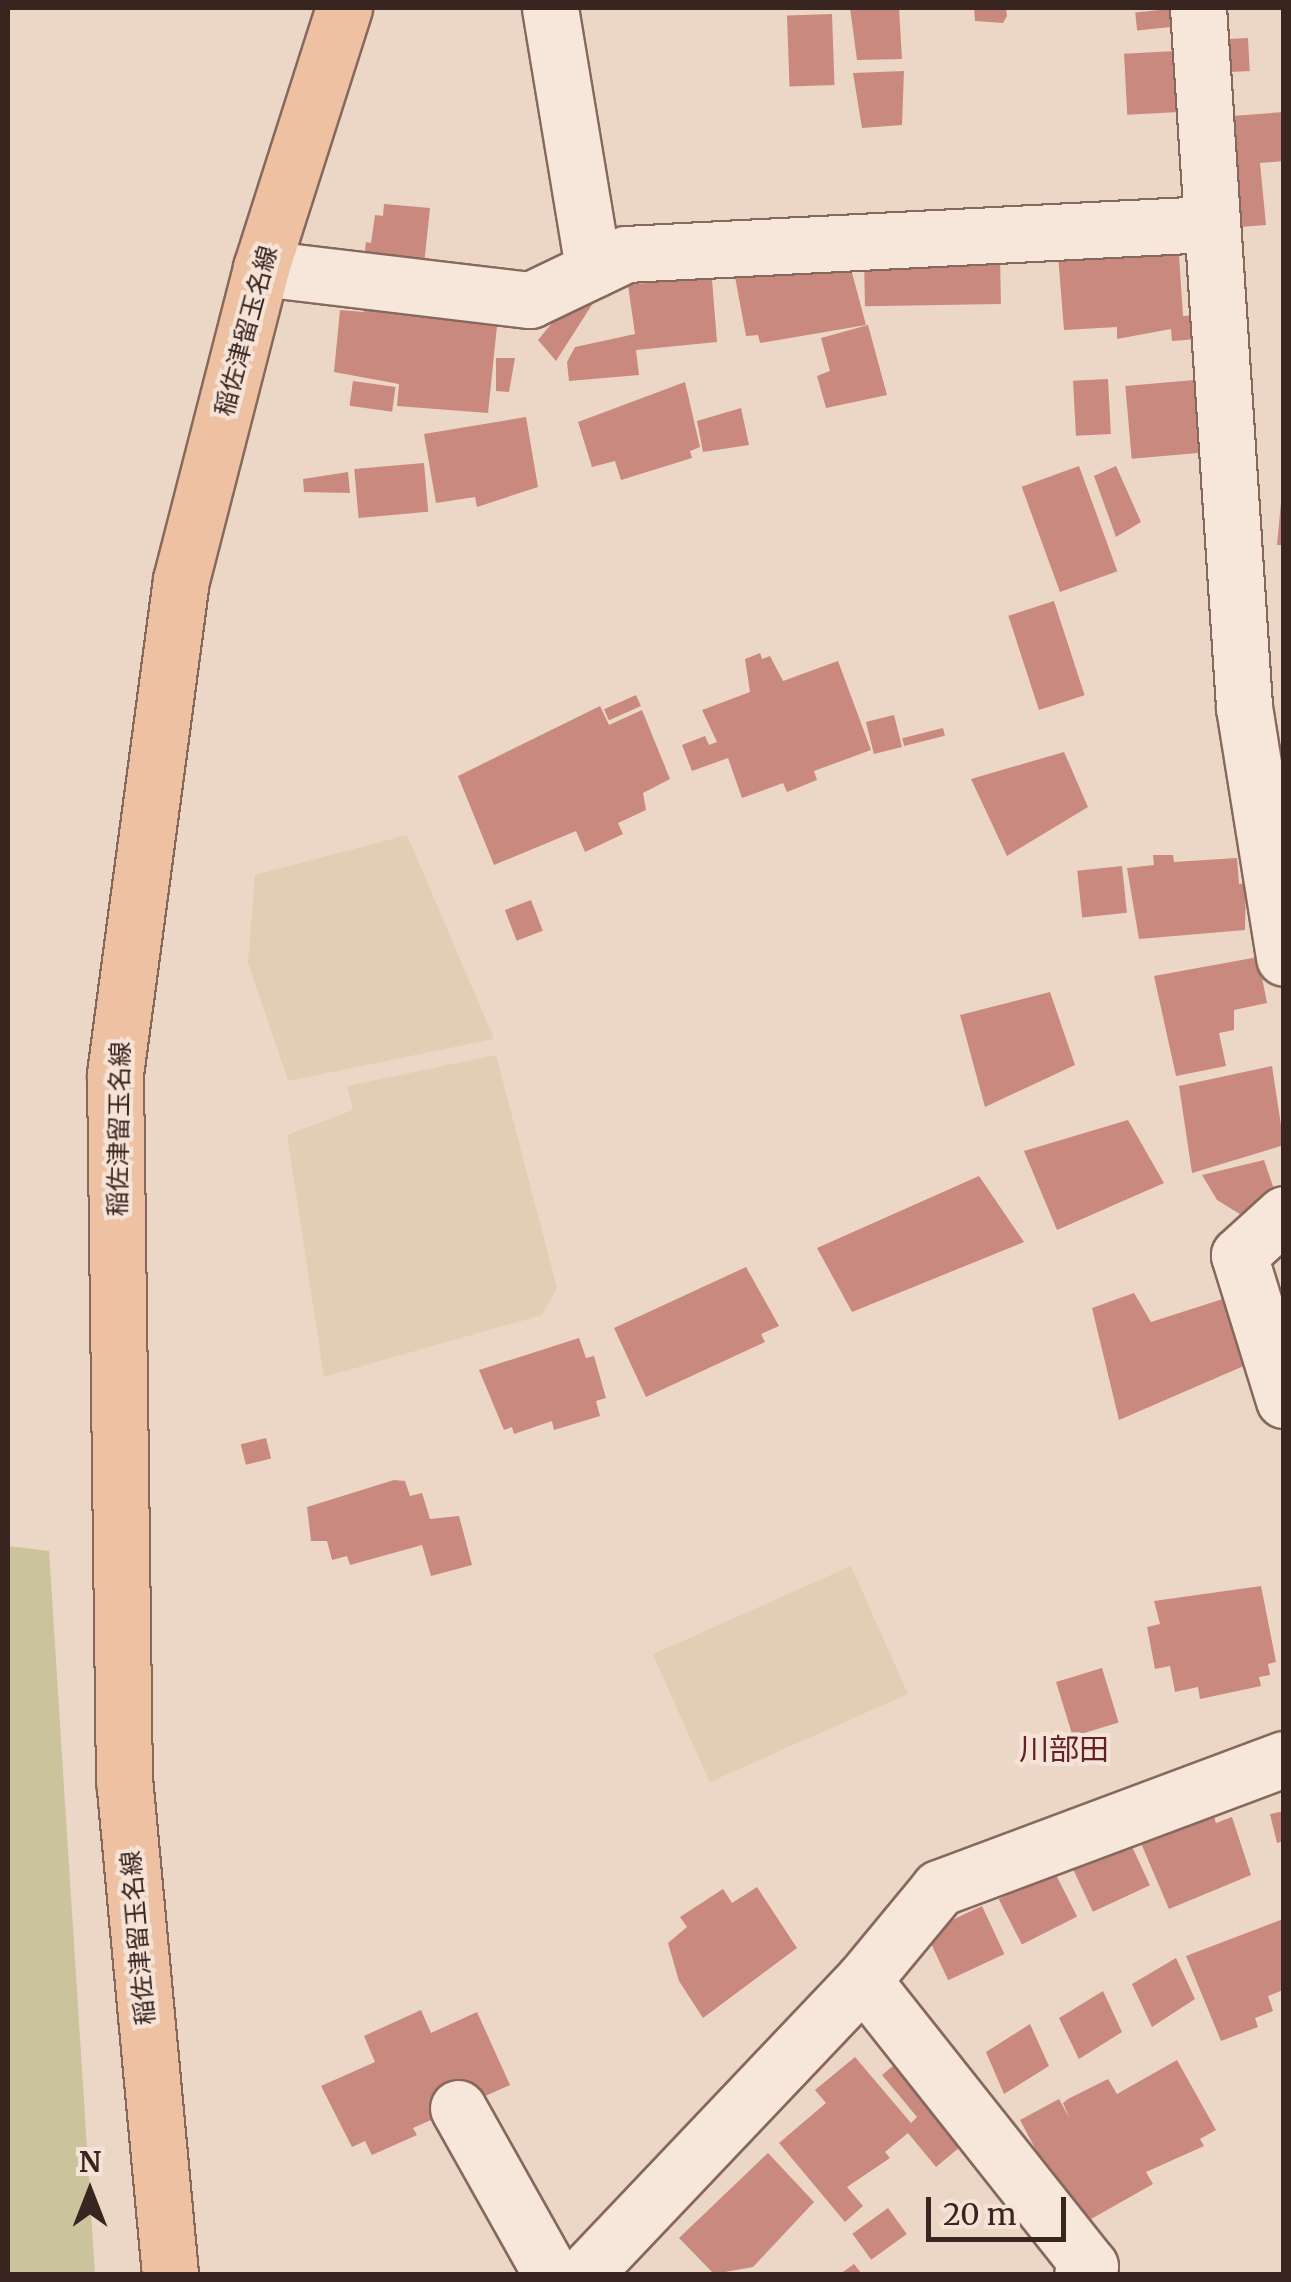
<!DOCTYPE html>
<html>
<head>
<meta charset="utf-8">
<style>
	body { margin:0 }
	#map { position:relative; width:1291px; height:2282px; overflow:hidden; background:#ecd7c7; font-family:Merriweather,"Noto Sans JP",serif }
	div>[style] { position:absolute }
	.farmland>* { inset:0; background:#e2ceb5; transform-origin:0 0 }
	.green>* { inset:0; background:#cac39b }
	.building>* { inset:0; background:#c9897f; transform-origin:0 0 }
	.roads { filter:drop-shadow(2px 0 #87685d) drop-shadow(-2px 0 #87685d) drop-shadow(0 2px #87685d) drop-shadow(0 -2px #87685d) }
	.minor>* { height:55px; margin:-27.5px; padding:0 27.5px; transform-origin:27.5px; border-radius:27.5px; background:#f7e7da }
	.major>* { height:55px; margin:-27.5px; padding:0 27.5px; transform-origin:27.5px; border-radius:27.5px; background:#edc1a2 }
	span { translate:-50% -50%; white-space:nowrap; text-align:center; line-height:1.15; -webkit-text-stroke:8px #f4e3d6; paint-order:stroke }
	.street-label { font-size:25px; color:#382520 }
	.quarter-label { font-size:30px; color:#632226 }
	.frame { position:absolute; inset:0; border:10px solid #382520; pointer-events:none }
	.north { position:absolute; left:40px; top:2142px; width:100px; height:100px; -webkit-text-stroke:8px #f4e3d6; paint-order:stroke; rotate:0deg; font-size:28px; font-weight:700; line-height:40px; text-align:center; color:#382520 }
	.north::after { content:''; display:block; margin:auto; width:35px; height:45px; background:#382520; clip-path:polygon(50% 0,100% 100%,50% 72%,0 100%) }
	.scale { position:absolute; left:926px; top:2197px; width:140px; height:45px; box-sizing:border-box; border:5px solid #382520; border-top:0; padding-left:12px; font-size:30px; line-height:35px; white-space:nowrap; color:#382520; -webkit-text-stroke:8px #f4e3d6; paint-order:stroke }
</style>
</head>
<body>
<div id="map">
	<div class="farmland">
		<div style="clip-path:polygon(407px 835px,494px 1039px,288px 1081px,248px 962px,255px 875px)"></div>
		<div style="clip-path:polygon(496px 1055px,557px 1288px,542px 1315px,324px 1377px,287px 1135px,353px 1110px,347px 1086px)"></div>
		<div style="left:851px;top:1566px;width:140px;height:217px;rotate:66deg"></div>
	</div>
	<div class="green">
		<div style="clip-path:polygon(8px 1546px,49px 1551px,95px 2274px,8px 2274px)"></div>
	</div>
	<div class="building">
		<div style="clip-path:polygon(850px 8px,899px 8px,902px 59px,857px 60px)"></div>
		<div style="clip-path:polygon(974px 8px,1006px 8px,1007px 16px,1003px 23px,975px 21px)"></div>
		<div style="left:1179px;top:8px;width:18px;height:44px;rotate:84deg"></div>
		<div style="left:832px;top:14px;width:71px;height:45px;rotate:88deg"></div>
		<div style="left:1248px;top:38px;width:33px;height:39px;rotate:87deg"></div>
		<div style="left:1176px;top:51px;width:61px;height:52px;rotate:87deg"></div>
		<div style="clip-path:polygon(904px 71px,902px 125px,862px 128px,853px 73px)"></div>
		<div style="clip-path:polygon(1284px 112px,1284px 161px,1260px 163px,1266px 225px,1228px 228px,1219px 117px)"></div>
		<div style="clip-path:polygon(384px 204px,430px 208px,424px 265px,363px 267px,366px 242px,371px 243px,375px 215px,383px 216px)"></div>
		<div style="clip-path:polygon(1171px 248px,1171px 255px,1179px 255px,1183px 316px,1196px 315px,1198px 339px,1172px 341px,1171px 329px,1117px 339px,1117px 327px,1064px 330px,1058px 255px)"></div>
		<div style="left:1000px;top:252px;width:52px;height:136px;rotate:89deg"></div>
		<div style="clip-path:polygon(733px 266px,851px 269px,866px 325px,760px 343px,758px 335px,746px 336px)"></div>
		<div style="clip-path:polygon(711px 267px,717px 342px,636px 350px,639px 375px,569px 381px,567px 362px,575px 347px,635px 334px,628px 285px,645px 283px,644px 276px)"></div>
		<div style="clip-path:polygon(579px 290px,595px 300px,556px 361px,538px 340px)"></div>
		<div style="clip-path:polygon(365px 305px,497px 326px,488px 413px,397px 406px,399px 384px,334px 372px,340px 310px,364px 312px)"></div>
		<div style="clip-path:polygon(868px 325px,887px 395px,826px 408px,817px 376px,830px 371px,821px 338px)"></div>
		<div style="clip-path:polygon(496px 358px,515px 358px,509px 392px,496px 391px)"></div>
		<div style="left:1108px;top:379px;width:55px;height:35px;rotate:87deg"></div>
		<div style="left:1206px;top:379px;width:73px;height:81px;rotate:85deg"></div>
		<div style="left:353px;top:381px;width:43px;height:25px;rotate:8deg"></div>
		<div style="clip-path:polygon(685px 382px,700px 447px,690px 451px,692px 458px,621px 480px,615px 461px,592px 467px,578px 422px)"></div>
		<div style="clip-path:polygon(741px 408px,749px 445px,703px 452px,697px 421px)"></div>
		<div style="clip-path:polygon(526px 417px,538px 487px,477px 507px,475px 497px,436px 503px,424px 434px)"></div>
		<div style="left:424px;top:463px;width:49px;height:70px;rotate:85deg"></div>
		<div style="left:1079px;top:466px;width:112px;height:61px;rotate:70deg"></div>
		<div style="clip-path:polygon(1116px 466px,1141px 522px,1116px 537px,1094px 476px)"></div>
		<div style="clip-path:polygon(348px 472px,350px 493px,304px 492px,303px 479px)"></div>
		<div style="clip-path:polygon(1281px 502px,1284px 545px,1277px 545px)"></div>
		<div style="left:1054px;top:601px;width:99px;height:48px;rotate:72deg"></div>
		<div style="clip-path:polygon(760px 653px,762px 659px,770px 656px,783px 681px,838px 661px,871px 750px,814px 771px,817px 780px,787px 792px,783px 783px,742px 798px,728px 758px,692px 771px,682px 745px,705px 736px,709px 745px,717px 742px,702px 710px,750px 692px,745px 659px)"></div>
		<div style="left:636px;top:695px;width:12px;height:35px;rotate:66deg"></div>
		<div style="clip-path:polygon(600px 706px,609px 725px,642px 710px,670px 779px,643px 793px,646px 810px,618px 823px,623px 834px,585px 852px,576px 831px,494px 865px,458px 776px)"></div>
		<div style="left:894px;top:715px;width:33px;height:29px;rotate:76deg"></div>
		<div style="left:943px;top:728px;width:8px;height:42px;rotate:76deg"></div>
		<div style="clip-path:polygon(1064px 752px,1088px 807px,1007px 856px,971px 779px)"></div>
		<div style="clip-path:polygon(1153px 855px,1173px 855px,1174px 862px,1237px 858px,1239px 884px,1246px 883px,1245px 930px,1139px 939px,1127px 868px,1154px 865px)"></div>
		<div style="left:1122px;top:866px;width:47px;height:45px;rotate:84deg"></div>
		<div style="left:531px;top:900px;width:33px;height:28px;rotate:69deg"></div>
		<div style="clip-path:polygon(1258px 957px,1267px 1003px,1234px 1010px,1234px 1030px,1219px 1033px,1226px 1066px,1176px 1076px,1154px 976px)"></div>
		<div style="clip-path:polygon(1050px 992px,1075px 1065px,985px 1107px,960px 1015px)"></div>
		<div style="clip-path:polygon(1272px 1066px,1284px 1145px,1192px 1173px,1179px 1086px)"></div>
		<div style="clip-path:polygon(1128px 1120px,1164px 1183px,1057px 1230px,1024px 1151px)"></div>
		<div style="clip-path:polygon(1264px 1160px,1275px 1192px,1243px 1216px,1217px 1200px,1202px 1175px)"></div>
		<div style="clip-path:polygon(979px 1176px,1024px 1242px,852px 1312px,817px 1248px)"></div>
		<div style="clip-path:polygon(746px 1267px,779px 1326px,761px 1334px,765px 1342px,646px 1397px,614px 1328px)"></div>
		<div style="clip-path:polygon(1134px 1293px,1151px 1322px,1226px 1298px,1253px 1362px,1119px 1420px,1092px 1308px)"></div>
		<div style="clip-path:polygon(579px 1338px,586px 1358px,594px 1356px,606px 1398px,596px 1401px,600px 1416px,554px 1430px,552px 1421px,514px 1434px,512px 1427px,504px 1430px,479px 1370px)"></div>
		<div style="left:266px;top:1438px;width:21px;height:26px;rotate:76deg"></div>
		<div style="clip-path:polygon(394px 1480px,405px 1481px,410px 1496px,422px 1493px,430px 1519px,459px 1516px,472px 1565px,431px 1576px,422px 1545px,350px 1565px,347px 1556px,332px 1560px,327px 1541px,311px 1541px,307px 1507px)"></div>
		<div style="clip-path:polygon(1261px 1586px,1276px 1662px,1268px 1664px,1270px 1675px,1259px 1677px,1261px 1686px,1200px 1699px,1198px 1687px,1175px 1692px,1170px 1666px,1155px 1669px,1147px 1627px,1160px 1624px,1154px 1601px)"></div>
		<div style="left:1102px;top:1668px;width:57px;height:48px;rotate:73deg"></div>
		<div style="clip-path:polygon(1284px 1811px,1284px 1841px,1277px 1843px,1270px 1814px)"></div>
		<div style="clip-path:polygon(1213px 1813px,1216px 1823px,1232px 1817px,1251px 1875px,1169px 1909px,1140px 1841px)"></div>
		<div style="left:1128px;top:1838px;width:52px;height:63px;rotate:65deg"></div>
		<div style="left:1054px;top:1871px;width:51px;height:62px;rotate:63deg"></div>
		<div style="clip-path:polygon(757px 1887px,797px 1948px,703px 2018px,679px 1981px,668px 1943px,687px 1927px,680px 1917px,723px 1889px,732px 1903px)"></div>
		<div style="left:982px;top:1906px;width:53px;height:62px;rotate:65deg"></div>
		<div style="clip-path:polygon(1283px 1919px,1283px 1990px,1268px 1996px,1273px 2011px,1255px 2018px,1258px 2027px,1221px 2041px,1186px 1956px)"></div>
		<div style="clip-path:polygon(1176px 1958px,1195px 1999px,1152px 2027px,1132px 1984px)"></div>
		<div style="clip-path:polygon(1103px 1991px,1122px 2032px,1079px 2059px,1059px 2018px)"></div>
		<div style="clip-path:polygon(421px 2010px,431px 2033px,477px 2012px,510px 2085px,413px 2128px,417px 2135px,372px 2155px,365px 2141px,352px 2147px,321px 2086px,375px 2062px,364px 2036px)"></div>
		<div style="clip-path:polygon(1030px 2024px,1049px 2066px,1004px 2094px,986px 2052px)"></div>
		<div style="clip-path:polygon(905px 2056px,972px 2137px,936px 2167px,908px 2133px,885px 2152px,890px 2158px,847px 2187px,863px 2206px,845px 2222px,779px 2143px,826px 2103px,815px 2090px,855px 2057px,911px 2123px,917px 2117px,882px 2075px)"></div>
		<div style="clip-path:polygon(1177px 2060px,1216px 2130px,1200px 2139px,1204px 2146px,1146px 2172px,1153px 2184px,1077px 2227px,1020px 2120px,1059px 2099px,1070px 2119px,1063px 2103px,1068px 2099px,1108px 2079px,1117px 2094px)"></div>
		<div style="clip-path:polygon(768px 2153px,814px 2202px,753px 2267px,714px 2274px,679px 2238px)"></div>
		<div style="left:888px;top:2208px;width:32px;height:44px;rotate:54deg"></div>
		<div style="clip-path:polygon(854px 2264px,862px 2274px,840px 2274px)"></div>
	</div>
	<div class="roads">
		<div class="minor">
			<div style="left:550px;top:8px;width:265px;rotate:80.6deg"></div>
			<div style="left:1198px;top:8px;width:701px;rotate:86.23deg"></div>
			<div style="left:1244px;top:707px;width:254px;rotate:80.9deg"></div>
			<div style="left:261px;top:268px;width:271px;rotate:6.8deg"></div>
			<div style="left:530px;top:300px;width:106px;rotate:-25.6deg"></div>
			<div style="left:626px;top:254px;width:584px;rotate:-2.95deg"></div>
			<div style="left:1284px;top:1214px;width:61px;rotate:137.7deg"></div>
			<div style="left:1239px;top:1255px;width:152px;rotate:72.8deg"></div>
			<div style="left:863px;top:1980px;width:365px;rotate:51.6deg"></div>
			<div style="left:1090px;top:2266px;width:11px;rotate:135deg"></div>
			<div style="left:458px;top:2108px;width:190px;rotate:60.7deg"></div>
			<div style="left:584px;top:2274px;width:405px;rotate:-46.5deg"></div>
			<div style="left:863px;top:1980px;width:119px;rotate:-50.4deg"></div>
			<div style="left:939px;top:1888px;width:368px;rotate:-20.5deg"></div>
		</div>
		<div class="major">
			<div style="left:170px;top:2274px;width:494px;rotate:-95.3deg"></div>
			<div style="left:124px;top:1782px;width:708px;rotate:-90.73deg"></div>
			<div style="left:115px;top:1074px;width:498px;rotate:-82.4deg"></div>
			<div style="left:181px;top:580px;width:322px;rotate:-75.6deg"></div>
			<div style="left:261px;top:268px;width:273px;rotate:-72.3deg"></div>
		</div>
	</div>
	<div class="street-label">
		<span style="left:246px;top:331px;rotate:-75deg">稲佐津留玉名線</span>
		<span style="left:119px;top:1129px;rotate:-89deg">稲佐津留玉名線</span>
		<span style="left:138px;top:1938px;rotate:-95deg">稲佐津留玉名線</span>
	</div>
	<div class="quarter-label">
		<span style="left:1064px;top:1749px">川部田</span>
	</div>
	<div class="frame"></div>
	<div class="north">N</div>
	<div class="scale">20 m</div>
</div>
</body>
</html>
